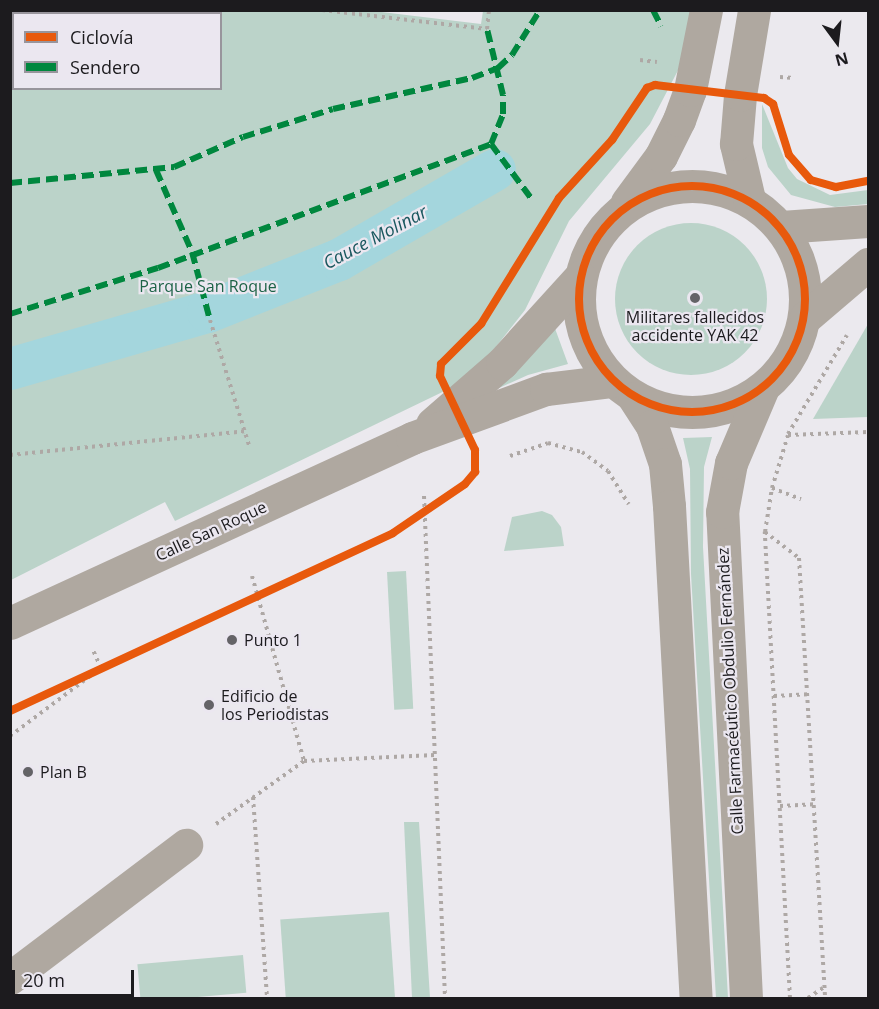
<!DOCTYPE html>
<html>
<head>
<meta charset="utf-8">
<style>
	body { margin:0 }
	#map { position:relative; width:879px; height:1009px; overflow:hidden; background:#ebe9ee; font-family:"Open Sans",sans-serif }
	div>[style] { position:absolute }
	.green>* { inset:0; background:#bbd3c9; transform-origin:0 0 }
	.round { border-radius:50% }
	.canal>* { height:42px; margin:-21px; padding:0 21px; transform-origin:21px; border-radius:21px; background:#a4d6dd }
	.path>* { height:4px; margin-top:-2px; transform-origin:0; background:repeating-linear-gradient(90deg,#aea8a5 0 3px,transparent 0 7.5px) }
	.minor>* { height:33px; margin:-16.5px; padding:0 16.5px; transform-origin:16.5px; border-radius:16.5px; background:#afa8a0 }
	.minor>.ring { margin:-16.5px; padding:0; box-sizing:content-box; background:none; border:33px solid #afa8a0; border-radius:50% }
	.quiet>* { height:6px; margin-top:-3px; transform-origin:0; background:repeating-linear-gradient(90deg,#00873e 0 12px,transparent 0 18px) }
	.cycleway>* { height:8px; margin:-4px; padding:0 4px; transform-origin:4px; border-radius:4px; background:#e8590c }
	.cycleway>.ring { margin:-4px; padding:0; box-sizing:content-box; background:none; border:8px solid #e8590c; border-radius:50% }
	.dots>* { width:16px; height:16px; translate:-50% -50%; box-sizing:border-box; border:3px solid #ebe7f0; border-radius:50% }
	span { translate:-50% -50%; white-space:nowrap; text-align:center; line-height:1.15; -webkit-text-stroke:4.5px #ebe7f0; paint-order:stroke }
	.park-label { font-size:16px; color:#1d6347 }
	.poi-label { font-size:16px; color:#1c1b1e }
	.left { translate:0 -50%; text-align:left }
	.street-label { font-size:16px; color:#1c1b1e }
	.water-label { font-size:18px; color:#19575e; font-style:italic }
	.frame { position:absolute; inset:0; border:12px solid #1c1b1e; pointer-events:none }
	.legend { position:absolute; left:12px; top:12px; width:210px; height:78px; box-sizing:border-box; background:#ebe7f0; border:2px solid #98959c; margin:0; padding:8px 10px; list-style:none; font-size:18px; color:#1c1b1e }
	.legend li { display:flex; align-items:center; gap:12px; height:30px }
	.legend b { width:30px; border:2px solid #98959c }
	.north { position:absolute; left:807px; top:12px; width:60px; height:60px; -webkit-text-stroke:4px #ebe7f0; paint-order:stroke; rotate:165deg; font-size:16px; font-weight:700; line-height:24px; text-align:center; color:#1c1b1e }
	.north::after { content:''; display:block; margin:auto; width:21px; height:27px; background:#1c1b1e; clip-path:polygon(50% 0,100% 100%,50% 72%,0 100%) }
	.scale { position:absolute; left:12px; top:970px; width:122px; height:27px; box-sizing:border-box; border:3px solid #1c1b1e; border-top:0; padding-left:8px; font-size:18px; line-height:21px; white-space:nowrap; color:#1c1b1e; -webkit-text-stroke:4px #ebe7f0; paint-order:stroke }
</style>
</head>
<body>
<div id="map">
	<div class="green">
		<div style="clip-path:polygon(evenodd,365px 10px,481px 24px,483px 11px,695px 11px,686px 55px,650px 124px,569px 221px,525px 310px,495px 348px,457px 385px,175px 521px,165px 502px,11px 580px,10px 11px,365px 10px,14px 14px,220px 14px,220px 88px,14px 88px,14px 14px)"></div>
		<div style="clip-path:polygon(762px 104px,788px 168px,797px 179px,830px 195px,868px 190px,868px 204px,835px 207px,791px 195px,768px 167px,762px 148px)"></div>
		<div class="round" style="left:615px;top:223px;width:152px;height:152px"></div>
		<div style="clip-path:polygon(553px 323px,568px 364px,528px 375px,488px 393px)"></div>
		<div style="clip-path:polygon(868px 324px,868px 417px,813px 419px)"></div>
		<div style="clip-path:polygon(712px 437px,704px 467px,703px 547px,728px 998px,716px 998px,691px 574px,690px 469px,683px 438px)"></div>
		<div style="clip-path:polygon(542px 511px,552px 515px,561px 527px,564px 546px,504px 551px,512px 517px)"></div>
		<div style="left:406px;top:571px;width:138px;height:19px;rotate:87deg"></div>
		<div style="clip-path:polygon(404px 822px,419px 822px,430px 998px,412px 998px)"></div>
		<div style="left:389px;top:912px;width:86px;height:109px;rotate:86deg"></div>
		<div style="left:243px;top:955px;width:38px;height:106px;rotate:85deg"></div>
	</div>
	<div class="canal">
		<div style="left:10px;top:369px;width:206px;rotate:-16.1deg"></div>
		<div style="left:208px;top:312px;width:141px;rotate:-21.7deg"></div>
		<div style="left:339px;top:260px;width:180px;rotate:-30deg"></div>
	</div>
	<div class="path">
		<div style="left:322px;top:10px;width:166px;rotate:6.6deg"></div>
		<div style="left:487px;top:29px;width:19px;rotate:-84deg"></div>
		<div style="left:640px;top:60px;width:17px;rotate:7deg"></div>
		<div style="left:780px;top:77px;width:14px;rotate:4deg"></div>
		<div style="left:210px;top:320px;width:131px;rotate:72.7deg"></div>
		<div style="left:788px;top:434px;width:115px;rotate:-59.2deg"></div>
		<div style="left:10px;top:455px;width:236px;rotate:-5.8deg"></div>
		<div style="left:510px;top:456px;width:40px;rotate:-18.9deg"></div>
		<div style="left:548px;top:443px;width:35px;rotate:15deg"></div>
		<div style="left:582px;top:452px;width:32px;rotate:36deg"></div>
		<div style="left:608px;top:471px;width:39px;rotate:58deg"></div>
		<div style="left:772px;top:488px;width:31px;rotate:21deg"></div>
		<div style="left:424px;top:496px;width:502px;rotate:87.6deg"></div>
		<div style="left:765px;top:532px;width:43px;rotate:37.4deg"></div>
		<div style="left:799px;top:558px;width:441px;rotate:86.6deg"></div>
		<div style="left:252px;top:576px;width:192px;rotate:74.3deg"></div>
		<div style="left:774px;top:696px;width:34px;rotate:-3deg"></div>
		<div style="left:10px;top:736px;width:114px;rotate:-36.8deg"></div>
		<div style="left:101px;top:668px;width:20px;rotate:-114deg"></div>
		<div style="left:253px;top:797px;width:201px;rotate:86deg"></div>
		<div style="left:780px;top:806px;width:34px;rotate:-3deg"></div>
		<div style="left:216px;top:824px;width:108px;rotate:-35.6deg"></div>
		<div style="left:304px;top:761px;width:131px;rotate:-2.6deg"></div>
		<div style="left:790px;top:998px;width:467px;rotate:-93.1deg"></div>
		<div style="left:765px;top:532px;width:45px;rotate:-81deg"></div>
		<div style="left:772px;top:488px;width:55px;rotate:-73.2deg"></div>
		<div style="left:788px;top:435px;width:80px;rotate:-2.1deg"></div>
		<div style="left:808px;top:998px;width:18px;rotate:-34deg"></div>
	</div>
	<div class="minor">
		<div class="ring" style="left:579px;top:186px;width:193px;height:193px"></div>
		<div style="left:749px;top:199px;width:57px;rotate:-103.3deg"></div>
		<div style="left:736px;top:144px;width:49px;rotate:-85.3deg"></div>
		<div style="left:740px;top:95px;width:86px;rotate:-80.6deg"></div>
		<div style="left:627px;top:202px;width:57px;rotate:-53.5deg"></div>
		<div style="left:661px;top:156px;width:40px;rotate:-63.4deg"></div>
		<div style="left:679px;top:120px;width:32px;rotate:-70deg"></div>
		<div style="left:690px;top:90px;width:82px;rotate:-78.7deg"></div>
		<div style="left:781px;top:227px;width:87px;rotate:-3.9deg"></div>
		<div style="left:806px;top:317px;width:82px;rotate:-40.5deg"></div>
		<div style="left:634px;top:398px;width:33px;rotate:57deg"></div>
		<div style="left:652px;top:426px;width:40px;rotate:71.1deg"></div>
		<div style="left:665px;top:464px;width:42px;rotate:84.6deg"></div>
		<div style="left:669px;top:506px;width:493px;rotate:86.9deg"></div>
		<div style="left:432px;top:424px;width:93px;rotate:-41.1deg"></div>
		<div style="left:502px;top:363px;width:116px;rotate:-47.8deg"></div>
		<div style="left:10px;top:623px;width:443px;rotate:-24.7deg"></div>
		<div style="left:412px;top:438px;width:143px;rotate:-20.1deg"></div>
		<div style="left:546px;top:389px;width:65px;rotate:-7deg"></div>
		<div style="left:10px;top:978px;width:221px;rotate:-37.1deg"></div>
		<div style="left:746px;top:998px;width:487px;rotate:-92.8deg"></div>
		<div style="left:722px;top:512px;width:50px;rotate:-79.6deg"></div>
		<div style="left:731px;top:463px;width:79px;rotate:-67deg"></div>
	</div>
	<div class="quiet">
		<div style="left:653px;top:10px;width:18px;rotate:63deg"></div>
		<div style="left:491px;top:144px;width:67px;rotate:53.5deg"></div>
		<div style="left:156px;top:170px;width:90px;rotate:66.3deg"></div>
		<div style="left:192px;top:252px;width:70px;rotate:75.2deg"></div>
		<div style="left:10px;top:183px;width:165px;rotate:-5.6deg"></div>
		<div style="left:174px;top:167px;width:75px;rotate:-23.5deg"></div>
		<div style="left:243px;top:137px;width:94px;rotate:-17.3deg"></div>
		<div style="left:333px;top:109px;width:142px;rotate:-12.6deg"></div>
		<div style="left:472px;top:78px;width:28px;rotate:-21deg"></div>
		<div style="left:498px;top:68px;width:19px;rotate:-43deg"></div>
		<div style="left:512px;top:55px;width:53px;rotate:-58.1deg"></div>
		<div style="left:10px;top:314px;width:155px;rotate:-17.3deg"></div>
		<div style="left:158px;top:268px;width:355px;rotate:-20.4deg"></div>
		<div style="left:491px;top:144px;width:32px;rotate:-68deg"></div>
		<div style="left:503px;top:114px;width:19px;rotate:-90deg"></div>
		<div style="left:503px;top:95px;width:68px;rotate:-103.6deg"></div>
	</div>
	<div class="cycleway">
		<div class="ring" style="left:579px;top:186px;width:218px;height:218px"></div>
		<div style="left:10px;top:711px;width:422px;rotate:-24.9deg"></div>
		<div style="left:393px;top:533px;width:87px;rotate:-34.2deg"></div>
		<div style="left:465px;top:484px;width:16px;rotate:-50deg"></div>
		<div style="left:475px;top:472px;width:22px;rotate:-90deg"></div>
		<div style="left:475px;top:450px;width:82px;rotate:-115.3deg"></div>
		<div style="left:440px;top:376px;width:12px;rotate:-85deg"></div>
		<div style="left:441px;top:364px;width:57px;rotate:-45deg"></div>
		<div style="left:481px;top:324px;width:148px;rotate:-58.2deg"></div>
		<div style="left:559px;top:198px;width:79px;rotate:-47.6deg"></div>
		<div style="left:612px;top:140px;width:63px;rotate:-56.1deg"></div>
		<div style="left:647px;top:88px;width:9px;rotate:-21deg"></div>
		<div style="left:655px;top:85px;width:110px;rotate:6.8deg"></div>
		<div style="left:764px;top:98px;width:11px;rotate:34deg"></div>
		<div style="left:773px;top:104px;width:53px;rotate:72.6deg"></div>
		<div style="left:789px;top:155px;width:33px;rotate:49deg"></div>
		<div style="left:811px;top:180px;width:26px;rotate:16deg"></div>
		<div style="left:836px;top:187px;width:33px;rotate:-11deg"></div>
	</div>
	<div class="dots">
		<div style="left:695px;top:298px;background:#646367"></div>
		<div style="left:232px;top:640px;background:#646367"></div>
		<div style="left:209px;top:705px;background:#646367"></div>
		<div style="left:28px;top:772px;background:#646367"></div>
	</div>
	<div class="park-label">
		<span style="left:208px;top:286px">Parque San Roque</span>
	</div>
	<div class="poi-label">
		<span style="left:695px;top:326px">Militares fallecidos<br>accidente YAK 42</span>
		<span class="left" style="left:244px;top:640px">Punto 1</span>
		<span class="left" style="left:221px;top:705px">Edificio de<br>los Periodistas</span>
		<span class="left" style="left:40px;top:772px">Plan B</span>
	</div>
	<div class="street-label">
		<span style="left:211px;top:531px;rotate:-25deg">Calle San Roque</span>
		<span style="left:730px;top:691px;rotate:-93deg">Calle Farmacéutico Obdulio Fernández</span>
	</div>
	<div class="water-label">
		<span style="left:375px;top:237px;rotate:-28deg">Cauce Molinar</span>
	</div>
	<div class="frame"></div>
	<ul class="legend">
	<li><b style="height:8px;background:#e8590c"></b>Ciclovía</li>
	<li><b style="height:8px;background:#00873e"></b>Sendero</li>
	</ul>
	<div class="north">N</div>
	<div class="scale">20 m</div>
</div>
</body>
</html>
